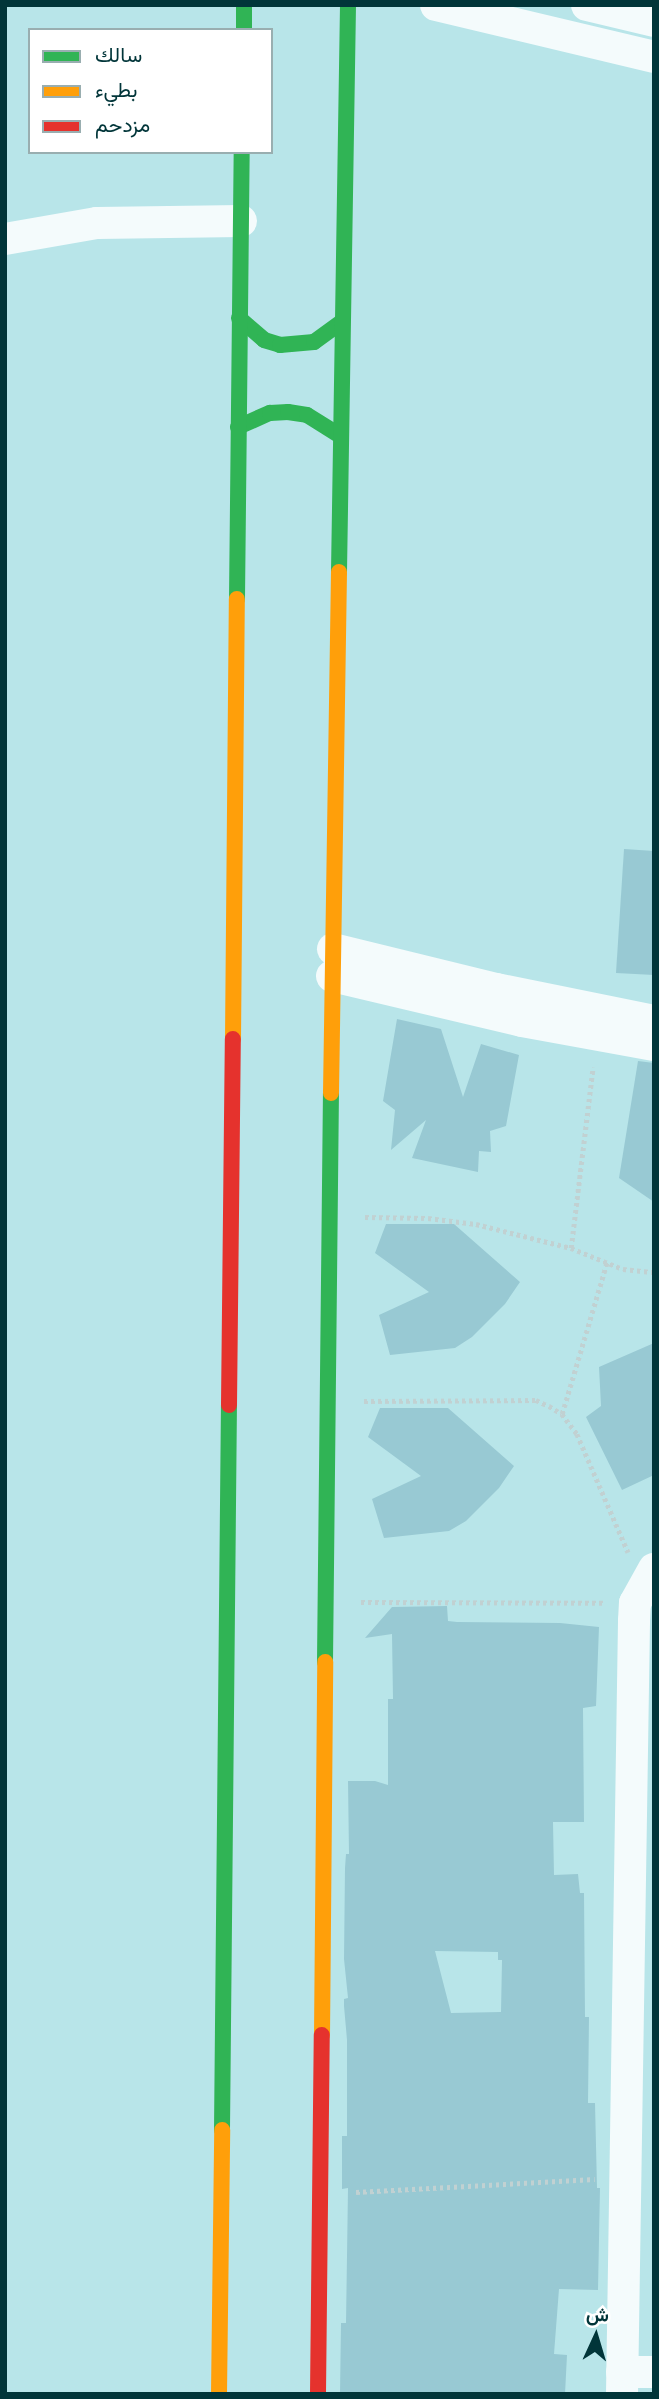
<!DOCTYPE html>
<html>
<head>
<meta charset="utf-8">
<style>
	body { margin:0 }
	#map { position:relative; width:659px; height:2399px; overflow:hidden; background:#b8e5e9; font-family:"Work Sans",Vazirmatn,sans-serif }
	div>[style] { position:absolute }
	.building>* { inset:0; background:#98c9d3 }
	.path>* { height:4.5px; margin-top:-2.25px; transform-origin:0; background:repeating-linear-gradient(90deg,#c1d1d2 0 3.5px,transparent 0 7px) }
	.street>* { height:32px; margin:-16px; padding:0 16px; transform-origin:16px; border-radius:16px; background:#f4fbfc }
	.fast>* { height:16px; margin:-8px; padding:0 8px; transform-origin:8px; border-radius:8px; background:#30b455 }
	.slow>* { height:16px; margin:-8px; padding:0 8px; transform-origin:8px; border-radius:8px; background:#ff9f0a }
	.jam>* { height:16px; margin:-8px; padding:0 8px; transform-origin:8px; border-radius:8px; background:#e5322d }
	span { translate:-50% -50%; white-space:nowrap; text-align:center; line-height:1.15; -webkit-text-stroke:5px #fff; paint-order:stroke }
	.frame { position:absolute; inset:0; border:7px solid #013539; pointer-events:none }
	.legend { position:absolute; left:28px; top:28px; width:245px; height:126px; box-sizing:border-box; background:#fff; border:2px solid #99aeb0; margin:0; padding:9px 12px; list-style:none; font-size:21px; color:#013539 }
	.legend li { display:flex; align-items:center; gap:14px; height:35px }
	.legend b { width:35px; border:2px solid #99aeb0 }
	.north { position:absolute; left:561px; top:2301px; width:70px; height:70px; -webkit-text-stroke:5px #fff; paint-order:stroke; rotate:4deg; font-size:19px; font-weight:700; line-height:28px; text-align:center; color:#013539 }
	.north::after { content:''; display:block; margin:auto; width:24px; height:32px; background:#013539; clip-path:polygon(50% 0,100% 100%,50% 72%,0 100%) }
</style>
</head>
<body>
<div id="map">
	<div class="building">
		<div style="clip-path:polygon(624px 849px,654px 851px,654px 975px,616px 973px)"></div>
		<div style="clip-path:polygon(397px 1019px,441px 1029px,463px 1097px,481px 1044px,519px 1055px,506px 1126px,490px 1131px,491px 1152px,479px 1151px,478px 1172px,412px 1158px,426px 1120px,391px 1150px,395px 1110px,383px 1101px)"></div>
		<div style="clip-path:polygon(638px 1061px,654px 1063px,654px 1202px,619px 1178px)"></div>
		<div style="clip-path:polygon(386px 1224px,454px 1224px,520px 1282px,505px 1304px,472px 1337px,455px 1348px,390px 1355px,379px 1315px,429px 1292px,375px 1253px)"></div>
		<div style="clip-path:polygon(654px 1343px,654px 1475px,622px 1490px,586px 1417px,601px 1406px,599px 1367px)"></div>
		<div style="clip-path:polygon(380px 1408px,448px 1408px,514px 1466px,499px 1488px,466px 1521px,449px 1531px,384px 1538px,372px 1499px,421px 1476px,368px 1437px)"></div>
		<div style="clip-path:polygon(evenodd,447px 1606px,448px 1621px,457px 1622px,560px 1623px,599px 1627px,596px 1706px,583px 1708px,584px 1822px,553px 1822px,554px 1875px,578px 1874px,580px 1893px,584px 1893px,585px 2017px,589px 2017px,588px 2103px,595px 2103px,597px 2188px,600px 2188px,598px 2290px,559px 2289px,554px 2354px,567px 2355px,565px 2394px,340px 2394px,341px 2323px,346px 2323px,348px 2188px,342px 2189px,342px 2136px,347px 2136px,347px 2040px,344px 2006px,344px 1999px,348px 1998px,344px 1959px,345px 1868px,346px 1854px,349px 1854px,348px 1781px,375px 1781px,388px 1785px,388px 1699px,393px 1699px,392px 1634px,365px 1638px,392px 1607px,447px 1606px,435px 1951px,498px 1952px,498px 1960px,502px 1960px,501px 2012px,451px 2013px,435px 1951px)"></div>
	</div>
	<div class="path">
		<div style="left:365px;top:1217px;width:63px;rotate:0.9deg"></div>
		<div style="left:428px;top:1218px;width:48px;rotate:7.1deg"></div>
		<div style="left:476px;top:1224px;width:98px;rotate:14.2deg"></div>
		<div style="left:571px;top:1248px;width:56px;rotate:22deg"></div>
		<div style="left:623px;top:1269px;width:31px;rotate:6deg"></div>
		<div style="left:571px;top:1248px;width:182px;rotate:-83.1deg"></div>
		<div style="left:364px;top:1401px;width:172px;rotate:-0.3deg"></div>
		<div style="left:536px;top:1400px;width:14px;rotate:25deg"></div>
		<div style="left:549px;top:1406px;width:15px;rotate:32deg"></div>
		<div style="left:562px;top:1414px;width:25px;rotate:53deg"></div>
		<div style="left:577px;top:1434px;width:129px;rotate:66.6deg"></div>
		<div style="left:562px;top:1414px;width:159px;rotate:-73.5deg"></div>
		<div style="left:361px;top:1602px;width:244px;rotate:0.2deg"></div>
		<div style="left:356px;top:2192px;width:239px;rotate:-3.1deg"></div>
	</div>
	<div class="street">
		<div style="left:436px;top:5px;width:224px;rotate:13.4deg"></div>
		<div style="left:587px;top:5px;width:69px;rotate:13.4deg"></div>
		<div style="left:5px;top:239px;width:93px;rotate:-9.9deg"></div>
		<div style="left:97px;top:223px;width:144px;rotate:-0.8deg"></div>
		<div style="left:333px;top:949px;width:168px;rotate:13.8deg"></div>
		<div style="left:496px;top:989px;width:161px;rotate:11.4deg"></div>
		<div style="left:332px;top:976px;width:195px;rotate:13.3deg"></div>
		<div style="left:522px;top:1021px;width:134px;rotate:10.3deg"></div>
		<div style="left:622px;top:2372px;width:32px"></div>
		<div style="left:622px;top:2394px;width:773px;rotate:-89.11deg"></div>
		<div style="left:634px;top:1621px;width:18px;rotate:-87deg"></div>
		<div style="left:635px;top:1603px;width:39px;rotate:-61deg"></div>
	</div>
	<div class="fast">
		<div style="left:244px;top:5px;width:25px;rotate:90deg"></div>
		<div style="left:239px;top:318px;width:33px;rotate:41deg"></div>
		<div style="left:264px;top:340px;width:17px;rotate:17deg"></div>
		<div style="left:280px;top:345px;width:34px;rotate:-5deg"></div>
		<div style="left:314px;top:342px;width:34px;rotate:-36deg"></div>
		<div style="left:238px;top:427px;width:35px;rotate:-24deg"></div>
		<div style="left:270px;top:413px;width:18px;rotate:-3deg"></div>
		<div style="left:288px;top:412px;width:19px;rotate:9deg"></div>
		<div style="left:307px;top:415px;width:38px;rotate:32deg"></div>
		<div style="left:339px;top:572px;width:567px;rotate:-89.09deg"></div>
		<div style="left:237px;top:599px;width:447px;rotate:-89.4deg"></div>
		<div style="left:325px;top:1662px;width:569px;rotate:-89.4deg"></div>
		<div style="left:222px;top:2130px;width:725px;rotate:-89.45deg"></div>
	</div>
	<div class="slow">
		<div style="left:233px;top:1039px;width:440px;rotate:-89.5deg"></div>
		<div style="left:331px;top:1093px;width:521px;rotate:-89.12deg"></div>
		<div style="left:322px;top:2035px;width:373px;rotate:-89.5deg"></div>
		<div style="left:219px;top:2394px;width:264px;rotate:-89.3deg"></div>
	</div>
	<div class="jam">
		<div style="left:229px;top:1405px;width:366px;rotate:-89.4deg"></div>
		<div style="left:318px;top:2394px;width:359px;rotate:-89.4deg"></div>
	</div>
	<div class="frame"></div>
	<ul class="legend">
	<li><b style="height:9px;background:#30b455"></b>سالك</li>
	<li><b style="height:9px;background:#ff9f0a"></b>بطيء</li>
	<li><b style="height:9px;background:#e5322d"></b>مزدحم</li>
	</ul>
	<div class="north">ش</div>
</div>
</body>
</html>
